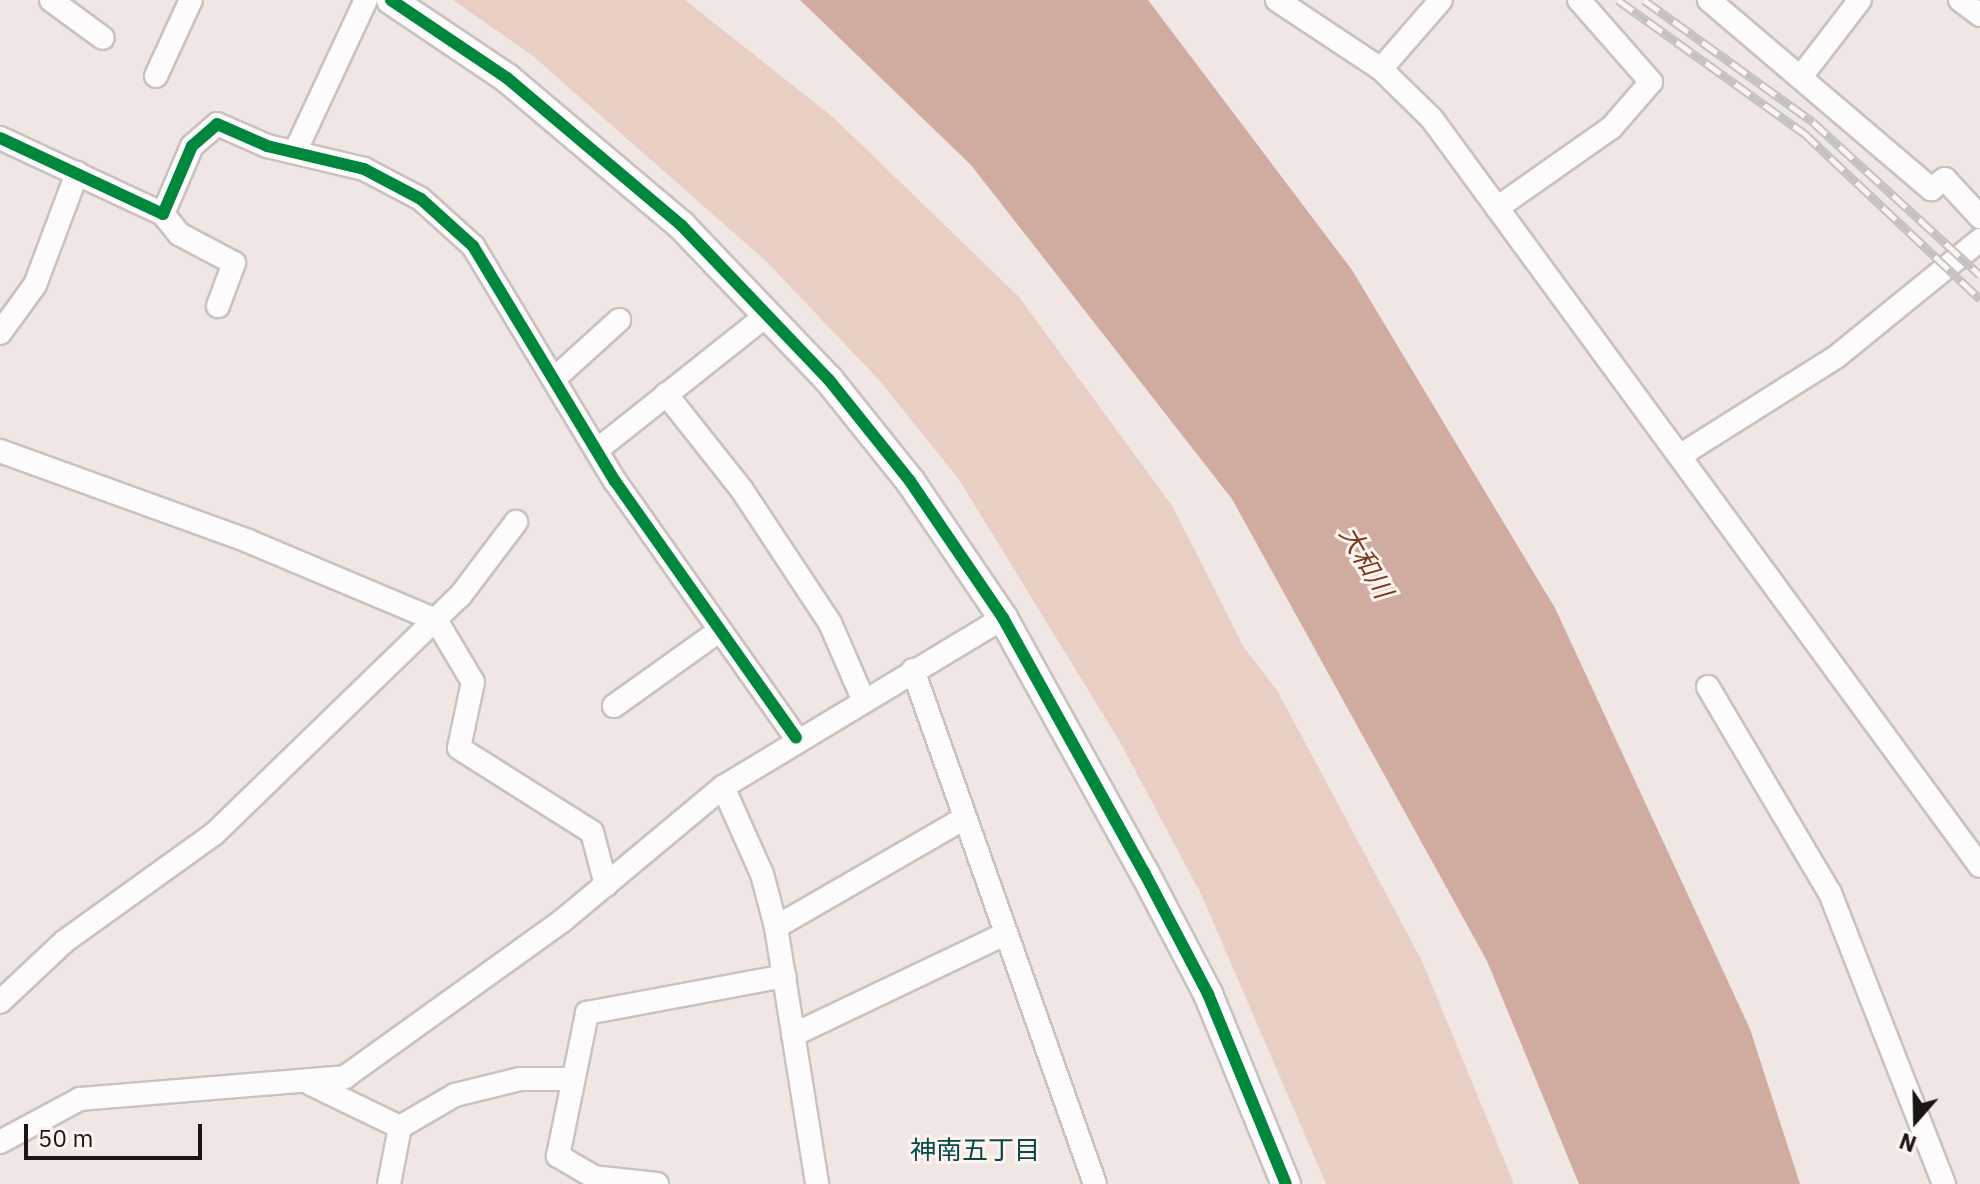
<!DOCTYPE html>
<html>
<head>
<meta charset="utf-8">
<style>
	body { margin:0 }
	#map { position:relative; width:1980px; height:1184px; overflow:hidden; background:#f0e7e4; font-family:"IBM Plex Sans","Noto Sans JP",sans-serif }
	div>[style] { position:absolute }
	.green>* { inset:0; background:#e9cec4 }
	.water>* { inset:0; background:#cfac9f }
	.roads { filter:drop-shadow(2px 0 #c9c2bf) drop-shadow(-2px 0 #c9c2bf) drop-shadow(0 2px #c9c2bf) drop-shadow(0 -2px #c9c2bf) }
	.minor>* { height:22px; margin:-11px; padding:0 11px; transform-origin:11px; border-radius:11px; background:#fdfbfb }
	.tertiary>* { height:28px; margin:-14px; padding:0 14px; transform-origin:14px; border-radius:14px; background:#fdfbfb }
	.rail>* { height:9px; margin-top:-4.5px; transform-origin:0; background:repeating-linear-gradient(90deg,#fef3ef 0 18px,#c4c2c1 0 36px); box-sizing:border-box; border-block:2px solid #c4c2c1 }
	.cycleway>* { height:12px; margin:-6px; padding:0 6px; transform-origin:6px; border-radius:6px; background:#00873e }
	span { translate:-50% -50%; white-space:nowrap; text-align:center; line-height:1.15; -webkit-text-stroke:6px #fef3ef; paint-order:stroke }
	.water-label { font-size:26px; color:#773b24; font-style:italic }
	.neighbourhood-label { font-size:26px; color:#06494b }
	.north { position:absolute; left:1876px; top:1080px; width:80px; height:80px; -webkit-text-stroke:6px #fef3ef; paint-order:stroke; rotate:200deg; font-size:22px; font-weight:700; line-height:32px; text-align:center; color:#1b1513 }
	.north::after { content:''; display:block; margin:auto; width:28px; height:36px; background:#1b1513; clip-path:polygon(50% 0,100% 100%,50% 72%,0 100%) }
	.scale { position:absolute; left:24px; top:1124px; width:178px; height:36px; box-sizing:border-box; border:4px solid #1b1513; border-top:0; padding-left:10px; font-size:24px; line-height:28px; white-space:nowrap; color:#1b1513; -webkit-text-stroke:6px #fef3ef; paint-order:stroke }
</style>
</head>
<body>
<div id="map">
	<div class="green">
		<div style="clip-path:polygon(453px 0,685px 0,834px 118px,1019px 297px,1173px 507px,1243px 646px,1278px 692px,1422px 961px,1514px 1184px,1326px 1184px,1202px 896px,1120px 742px,958px 478px,878px 379px,767px 262px,533px 56px)"></div>
	</div>
	<div class="water">
		<div style="clip-path:polygon(800px 0,1148px 0,1352px 270px,1555px 608px,1750px 1029px,1800px 1184px,1579px 1184px,1487px 961px,1232px 499px,971px 165px)"></div>
	</div>
	<div class="roads">
		<div class="minor">
			<div style="left:51px;top:0;width:64px;rotate:36.2deg"></div>
			<div style="left:1277px;top:0;width:125px;rotate:33.6deg"></div>
			<div style="left:1381px;top:69px;width:71px;rotate:44.4deg"></div>
			<div style="left:1432px;top:119px;width:926px;rotate:53.74deg"></div>
			<div style="left:1709px;top:0;width:292px;rotate:40.4deg"></div>
			<div style="left:1931px;top:189px;width:17px;rotate:-36deg"></div>
			<div style="left:1945px;top:179px;width:52px;rotate:47.4deg"></div>
			<div style="left:1960px;top:0;width:25px;rotate:37deg"></div>
			<div style="left:1381px;top:69px;width:91px;rotate:-49deg"></div>
			<div style="left:1803px;top:74px;width:93px;rotate:-52.4deg"></div>
			<div style="left:156px;top:76px;width:84px;rotate:-65.3deg"></div>
			<div style="left:0;top:138px;width:180px;rotate:25deg"></div>
			<div style="left:163px;top:214px;width:74px;rotate:-66.9deg"></div>
			<div style="left:192px;top:146px;width:33px;rotate:-41deg"></div>
			<div style="left:217px;top:124px;width:55px;rotate:23.7deg"></div>
			<div style="left:267px;top:146px;width:100px;rotate:13.3deg"></div>
			<div style="left:364px;top:169px;width:64px;rotate:27.8deg"></div>
			<div style="left:421px;top:199px;width:70px;rotate:42.1deg"></div>
			<div style="left:473px;top:246px;width:275px;rotate:58.9deg"></div>
			<div style="left:615px;top:481px;width:314px;rotate:54.8deg"></div>
			<div style="left:295px;top:152px;width:168px;rotate:-65deg"></div>
			<div style="left:1497px;top:208px;width:139px;rotate:-35.1deg"></div>
			<div style="left:1611px;top:128px;width:61px;rotate:-49deg"></div>
			<div style="left:1651px;top:82px;width:109px;rotate:-131.3deg"></div>
			<div style="left:163px;top:214px;width:26px;rotate:51deg"></div>
			<div style="left:179px;top:234px;width:62px;rotate:27.8deg"></div>
			<div style="left:234px;top:263px;width:46px;rotate:110.4deg"></div>
			<div style="left:0;top:333px;width:59px;rotate:-53.9deg"></div>
			<div style="left:35px;top:285px;width:120px;rotate:-69.4deg"></div>
			<div style="left:554px;top:379px;width:88px;rotate:-42.2deg"></div>
			<div style="left:666px;top:394px;width:122px;rotate:51.6deg"></div>
			<div style="left:742px;top:490px;width:159px;rotate:56.5deg"></div>
			<div style="left:830px;top:623px;width:83px;rotate:66.5deg"></div>
			<div style="left:597px;top:450px;width:218px;rotate:-38.5deg"></div>
			<div style="left:0;top:451px;width:264px;rotate:19.9deg"></div>
			<div style="left:248px;top:541px;width:204px;rotate:22.8deg"></div>
			<div style="left:436px;top:620px;width:72px;rotate:59.2deg"></div>
			<div style="left:473px;top:682px;width:67px;rotate:102deg"></div>
			<div style="left:459px;top:748px;width:157px;rotate:32.3deg"></div>
			<div style="left:592px;top:832px;width:55px;rotate:75.2deg"></div>
			<div style="left:1681px;top:455px;width:183px;rotate:-32.3deg"></div>
			<div style="left:1836px;top:357px;width:186px;rotate:-39.1deg"></div>
			<div style="left:913px;top:670px;width:545px;rotate:70.5deg"></div>
			<div style="left:1708px;top:687px;width:239px;rotate:59.4deg"></div>
			<div style="left:1830px;top:893px;width:313px;rotate:68.6deg"></div>
			<div style="left:614px;top:706px;width:130px;rotate:-35.6deg"></div>
			<div style="left:723px;top:787px;width:95px;rotate:65.9deg"></div>
			<div style="left:762px;top:874px;width:55px;rotate:75.2deg"></div>
			<div style="left:776px;top:927px;width:260px;rotate:80.9deg"></div>
			<div style="left:776px;top:927px;width:216px;rotate:-30deg"></div>
			<div style="left:0;top:1002px;width:89px;rotate:-43.2deg"></div>
			<div style="left:65px;top:941px;width:183px;rotate:-35.7deg"></div>
			<div style="left:214px;top:834px;width:342px;rotate:-44.1deg"></div>
			<div style="left:460px;top:596px;width:93px;rotate:-52.9deg"></div>
			<div style="left:793px;top:1035px;width:235px;rotate:-25.5deg"></div>
			<div style="left:311px;top:1084px;width:99px;rotate:25.8deg"></div>
			<div style="left:400px;top:1127px;width:58px;rotate:100.9deg"></div>
			<div style="left:400px;top:1127px;width:64px;rotate:-30.2deg"></div>
			<div style="left:455px;top:1095px;width:67px;rotate:-13.8deg"></div>
			<div style="left:520px;top:1079px;width:53px"></div>
			<div style="left:0;top:1142px;width:91px;rotate:-28.3deg"></div>
			<div style="left:80px;top:1099px;width:266px;rotate:-4.7deg"></div>
			<div style="left:345px;top:1077px;width:267px;rotate:-35.7deg"></div>
			<div style="left:562px;top:921px;width:209px;rotate:-39.8deg"></div>
			<div style="left:723px;top:787px;width:327px;rotate:-31.1deg"></div>
			<div style="left:657px;top:1184px;width:63px;rotate:-173.7deg"></div>
			<div style="left:594px;top:1177px;width:42px;rotate:-149.7deg"></div>
			<div style="left:558px;top:1156px;width:146px;rotate:-78.5deg"></div>
			<div style="left:587px;top:1013px;width:201px;rotate:-10.6deg"></div>
		</div>
		<div class="tertiary">
			<div style="left:391px;top:0;width:140px;rotate:33.9deg"></div>
			<div style="left:507px;top:78px;width:228px;rotate:40.2deg"></div>
			<div style="left:681px;top:225px;width:214px;rotate:46.3deg"></div>
			<div style="left:829px;top:380px;width:129px;rotate:51.3deg"></div>
			<div style="left:910px;top:481px;width:166px;rotate:55.8deg"></div>
			<div style="left:1003px;top:618px;width:291px;rotate:61deg"></div>
			<div style="left:1144px;top:872px;width:138px;rotate:62.3deg"></div>
			<div style="left:1208px;top:994px;width:205px;rotate:67.7deg"></div>
		</div>
	</div>
	<div class="rail">
		<div style="left:1618px;top:0;width:229px;rotate:35.6deg"></div>
		<div style="left:1804px;top:133px;width:242px;rotate:43.3deg"></div>
		<div style="left:1644px;top:0;width:208px;rotate:35.8deg"></div>
		<div style="left:1813px;top:122px;width:226px;rotate:42.5deg"></div>
	</div>
	<div class="cycleway">
		<div style="left:391px;top:0;width:140px;rotate:33.9deg"></div>
		<div style="left:507px;top:78px;width:228px;rotate:40.2deg"></div>
		<div style="left:681px;top:225px;width:214px;rotate:46.3deg"></div>
		<div style="left:829px;top:380px;width:129px;rotate:51.3deg"></div>
		<div style="left:910px;top:481px;width:166px;rotate:55.8deg"></div>
		<div style="left:1003px;top:618px;width:291px;rotate:61deg"></div>
		<div style="left:1144px;top:872px;width:138px;rotate:62.3deg"></div>
		<div style="left:1208px;top:994px;width:205px;rotate:67.7deg"></div>
		<div style="left:0;top:138px;width:180px;rotate:25deg"></div>
		<div style="left:163px;top:214px;width:74px;rotate:-66.9deg"></div>
		<div style="left:192px;top:146px;width:33px;rotate:-41deg"></div>
		<div style="left:217px;top:124px;width:55px;rotate:23.7deg"></div>
		<div style="left:267px;top:146px;width:100px;rotate:13.3deg"></div>
		<div style="left:364px;top:169px;width:64px;rotate:27.8deg"></div>
		<div style="left:421px;top:199px;width:70px;rotate:42.1deg"></div>
		<div style="left:473px;top:246px;width:275px;rotate:58.9deg"></div>
		<div style="left:615px;top:481px;width:314px;rotate:54.8deg"></div>
	</div>
	<div class="water-label">
		<span style="left:1366px;top:562px;rotate:60deg">大和川</span>
	</div>
	<div class="neighbourhood-label">
		<span style="left:975px;top:1150px">神南五丁目</span>
	</div>
	<div class="north">N</div>
	<div class="scale">50 m</div>
</div>
</body>
</html>
